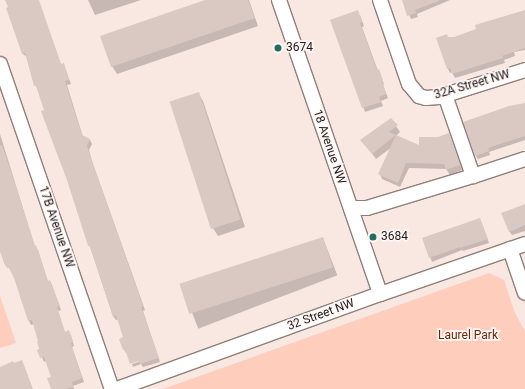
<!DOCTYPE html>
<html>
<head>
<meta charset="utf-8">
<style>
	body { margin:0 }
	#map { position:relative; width:525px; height:389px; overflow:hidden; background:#f9e7e1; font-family:Roboto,sans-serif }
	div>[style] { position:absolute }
	.green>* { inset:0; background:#fecdbc }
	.shadow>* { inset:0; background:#0003; transform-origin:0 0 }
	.building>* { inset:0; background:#dac9c3; transform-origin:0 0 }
	.roads { filter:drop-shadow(1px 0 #8f7f7a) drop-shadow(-1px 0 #8f7f7a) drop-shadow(0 1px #8f7f7a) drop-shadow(0 -1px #8f7f7a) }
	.minor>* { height:14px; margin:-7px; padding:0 7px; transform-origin:7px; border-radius:7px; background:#fff }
	.dots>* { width:11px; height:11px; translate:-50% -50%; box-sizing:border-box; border:2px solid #fff7f5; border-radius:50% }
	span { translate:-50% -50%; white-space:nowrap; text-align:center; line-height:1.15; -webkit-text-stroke:3.5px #fff7f5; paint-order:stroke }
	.poi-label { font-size:12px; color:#201a18 }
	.left { translate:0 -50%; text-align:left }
	.street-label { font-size:12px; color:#201a18 }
	.park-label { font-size:12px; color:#6f2302 }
</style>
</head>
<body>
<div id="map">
	<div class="green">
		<div style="clip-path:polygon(489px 273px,504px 280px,515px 313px,525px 331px,525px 389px,163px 389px)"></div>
		<div style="clip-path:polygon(0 296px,16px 343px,0 348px)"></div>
	</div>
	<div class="shadow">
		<div style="clip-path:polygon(7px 0,38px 0,61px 65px,65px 68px,71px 84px,67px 85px,83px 137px,90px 140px,92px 144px,89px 150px,92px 161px,145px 310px,143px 311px,160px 362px,143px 367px,141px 364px,133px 367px,132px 364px,144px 360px,126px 353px,124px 349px,124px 338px,119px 319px,116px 320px,113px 316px,27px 57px,23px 54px,7px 8px,9px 8px)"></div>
		<div style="clip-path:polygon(88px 0,141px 0,95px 15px)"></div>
		<div style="clip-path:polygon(208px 0,249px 0,258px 26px,117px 74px,112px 66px)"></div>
		<div style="clip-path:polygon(403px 0,450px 0,417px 14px,418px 17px,411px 19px)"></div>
		<div style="clip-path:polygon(525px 11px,525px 50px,514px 52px,515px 56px,504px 60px,505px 63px,455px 78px,452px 72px,450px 73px,448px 69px,448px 38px,454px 38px)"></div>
		<div style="clip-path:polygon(360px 15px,364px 26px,362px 27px,378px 71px,384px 84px,383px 85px,388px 98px,381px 101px,383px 106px,365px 112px,332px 20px)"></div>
		<div style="clip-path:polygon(198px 93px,203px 101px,245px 227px,218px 236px,213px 228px)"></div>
		<div style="clip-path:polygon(525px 103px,525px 140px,489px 152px,490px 155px,478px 159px,476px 156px)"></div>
		<div style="clip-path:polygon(391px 119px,400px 132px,396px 136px,420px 147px,449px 134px,462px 170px,450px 175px,446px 169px,409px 168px,400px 187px,382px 179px,380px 174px,392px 147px,376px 159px,362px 140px)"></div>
		<div style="clip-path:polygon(0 134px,35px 247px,38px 250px,48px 282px,50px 281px,52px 285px,57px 299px,61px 310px,58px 311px,65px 333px,71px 335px,74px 346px,72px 347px,84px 382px,73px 386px,74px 389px,52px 389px,52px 377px,46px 361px,44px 362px,39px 350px,41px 350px,40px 341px,34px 324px,31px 325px,29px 321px,15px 278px,0 251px)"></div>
		<div style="clip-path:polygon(525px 205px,525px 231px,512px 235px,509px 231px)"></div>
		<div style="clip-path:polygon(480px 219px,489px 243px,463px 251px,462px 250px,432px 262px,423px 238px)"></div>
		<div style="left:323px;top:238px;width:40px;height:149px;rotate:69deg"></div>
	</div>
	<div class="building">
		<div style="clip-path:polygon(5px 0,39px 0,61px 64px,64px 63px,69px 80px,65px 81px,82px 135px,90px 139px,87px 146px,90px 156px,143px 306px,141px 307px,159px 358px,140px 364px,138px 361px,130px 364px,125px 349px,123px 350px,119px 339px,123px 337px,116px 315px,113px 317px,90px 246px,88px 246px,67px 180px,45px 122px,41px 111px,44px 110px,36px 86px,34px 86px,25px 53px,22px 54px,6px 8px,8px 7px)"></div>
		<div style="clip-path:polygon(205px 0,248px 0,255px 18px,111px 67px,100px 36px)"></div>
		<div style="clip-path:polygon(402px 0,439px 0,439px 1px,415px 10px,416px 13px,407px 16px)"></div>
		<div style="clip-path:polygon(358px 10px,362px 22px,360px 23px,377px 70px,379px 69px,383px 80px,382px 81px,386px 94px,379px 97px,381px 102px,362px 108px,330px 20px)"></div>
		<div style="clip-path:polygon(525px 10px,525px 48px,502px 56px,503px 58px,452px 74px,450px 68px,447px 69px,436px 38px,447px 34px,448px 37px,454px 37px,476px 29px,475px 25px)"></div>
		<div style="left:199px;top:92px;width:134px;height:31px;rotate:72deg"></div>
		<div style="clip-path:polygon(525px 103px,525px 136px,488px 148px,489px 151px,475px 156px,463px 122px,509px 106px)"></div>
		<div style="clip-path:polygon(391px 118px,398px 125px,389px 132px,396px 135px,372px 154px,360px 140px)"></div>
		<div style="clip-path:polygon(449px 133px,460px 165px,446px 170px,444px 164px,406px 163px,398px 183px,378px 174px,396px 135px,419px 145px,419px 137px,438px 137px)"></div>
		<div style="clip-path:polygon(0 145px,2px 145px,15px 184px,35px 246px,36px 245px,48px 281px,50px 280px,55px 294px,60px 306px,57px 307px,65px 332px,69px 330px,73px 342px,71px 343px,82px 378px,72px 382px,73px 387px,66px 389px,51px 389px,47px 378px,51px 377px,44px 357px,40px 358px,37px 350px,39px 349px,37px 341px,38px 341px,32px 320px,28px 321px,14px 278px,9px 268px,7px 268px,4px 263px,0 251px)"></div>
		<div style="clip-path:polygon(525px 204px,525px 225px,509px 232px,501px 213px)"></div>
		<div style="clip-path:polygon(480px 218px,488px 239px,460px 248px,460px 247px,429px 258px,422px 238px)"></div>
		<div style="left:323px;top:237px;width:32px;height:151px;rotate:72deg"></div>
		<div style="clip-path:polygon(22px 360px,33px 389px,0 389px,0 367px,13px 361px,14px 363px)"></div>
	</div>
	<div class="roads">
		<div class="minor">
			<div style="left:279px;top:0;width:311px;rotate:71deg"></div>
			<div style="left:380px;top:0;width:89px;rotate:71deg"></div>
			<div style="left:409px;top:84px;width:16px;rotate:50deg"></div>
			<div style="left:419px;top:96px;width:7px;rotate:16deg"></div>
			<div style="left:426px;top:98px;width:13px;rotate:-4deg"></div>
			<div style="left:439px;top:97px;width:90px;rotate:-17.4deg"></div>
			<div style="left:0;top:64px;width:344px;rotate:71deg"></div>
			<div style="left:445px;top:95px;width:86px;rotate:70.9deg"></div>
			<div style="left:473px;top:176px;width:55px;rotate:-18.1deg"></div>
			<div style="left:351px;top:208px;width:16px"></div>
			<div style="left:367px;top:208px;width:111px;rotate:-16.8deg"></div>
			<div style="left:510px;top:249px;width:46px;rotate:71.2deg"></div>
			<div style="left:117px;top:389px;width:280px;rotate:-19.9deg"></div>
			<div style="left:380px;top:294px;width:153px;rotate:-19deg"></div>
		</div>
	</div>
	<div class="dots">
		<div style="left:278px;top:48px;background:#236c64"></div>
		<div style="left:373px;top:237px;background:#236c64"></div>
	</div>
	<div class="poi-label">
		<span class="left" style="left:286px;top:48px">3674</span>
		<span class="left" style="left:381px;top:237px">3684</span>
	</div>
	<div class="street-label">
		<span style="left:472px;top:85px;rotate:-16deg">32A Street NW</span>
		<span style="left:329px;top:147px;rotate:71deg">18 Avenue NW</span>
		<span style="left:56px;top:227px;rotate:71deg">17B Avenue NW</span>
		<span style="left:321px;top:315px;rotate:-20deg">32 Street NW</span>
	</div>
	<div class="park-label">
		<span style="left:468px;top:336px">Laurel Park</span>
	</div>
</div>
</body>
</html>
